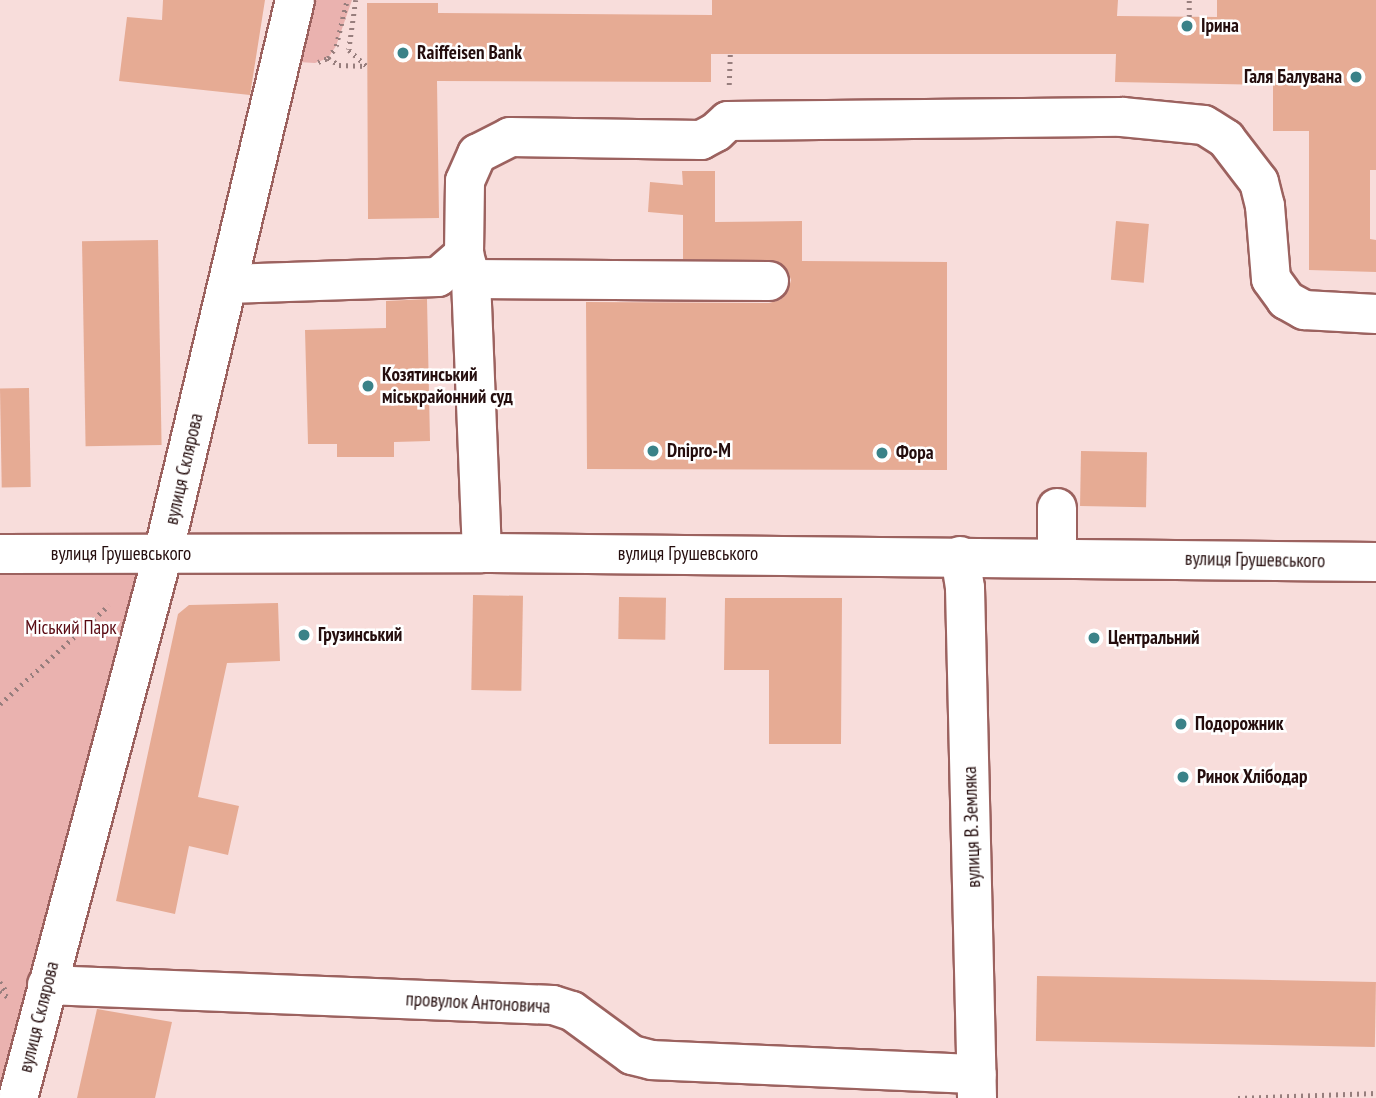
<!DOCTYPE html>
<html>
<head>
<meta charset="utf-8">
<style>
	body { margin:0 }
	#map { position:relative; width:1376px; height:1098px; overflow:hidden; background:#f8dddb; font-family:"PT Sans Narrow",sans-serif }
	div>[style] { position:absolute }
	.green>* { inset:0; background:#eab2af }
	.building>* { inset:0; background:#e6ab94; transform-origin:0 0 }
	.path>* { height:4.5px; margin-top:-2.25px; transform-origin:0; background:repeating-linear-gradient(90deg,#977e7d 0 2px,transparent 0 7px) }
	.roads { filter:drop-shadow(2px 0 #9c625f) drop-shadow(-2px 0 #9c625f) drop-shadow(0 2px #9c625f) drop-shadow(0 -2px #9c625f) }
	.minor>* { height:38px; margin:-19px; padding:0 19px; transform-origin:19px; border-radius:19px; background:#fff }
	.dots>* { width:19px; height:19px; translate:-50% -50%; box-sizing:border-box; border:4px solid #fff; border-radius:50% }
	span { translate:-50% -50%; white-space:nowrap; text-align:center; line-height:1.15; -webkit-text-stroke:5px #fff; paint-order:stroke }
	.poi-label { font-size:19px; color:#240d0d; font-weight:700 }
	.left { translate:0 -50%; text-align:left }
	.right { translate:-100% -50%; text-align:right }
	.street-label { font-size:19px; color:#240d0d }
	.park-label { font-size:19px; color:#5a0a12 }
</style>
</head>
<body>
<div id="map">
	<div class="green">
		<div style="clip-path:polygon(295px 0,352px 0,336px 46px,328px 58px,315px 63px,281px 61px)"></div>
		<div style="clip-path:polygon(163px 554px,0 1098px,0 555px)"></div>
	</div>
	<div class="building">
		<div style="clip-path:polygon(163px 0,265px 0,250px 95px,119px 81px,127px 17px,162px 20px)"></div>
		<div style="clip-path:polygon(712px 0,1118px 0,1117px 16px,1217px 17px,1217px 0,1376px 0,1376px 170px,1370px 170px,1370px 239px,1376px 240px,1376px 272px,1309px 270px,1309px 131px,1273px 131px,1273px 85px,1115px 82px,1116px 54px,711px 54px,711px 82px,437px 81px,439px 218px,368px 219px,367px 3px,438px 3px,438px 13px,712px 15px)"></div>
		<div style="clip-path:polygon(682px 171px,715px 171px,715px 222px,802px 221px,802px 261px,947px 262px,947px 470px,587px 469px,586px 302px,769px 303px,780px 300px,788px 291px,791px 280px,788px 271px,779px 262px,683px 259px,683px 215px,648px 212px,650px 182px,683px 185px)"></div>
		<div style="left:1116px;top:221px;width:33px;height:59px;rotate:5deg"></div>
		<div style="left:158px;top:240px;width:205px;height:76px;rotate:89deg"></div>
		<div style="clip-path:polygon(427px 299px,430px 441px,394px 442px,394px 457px,337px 457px,337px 444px,308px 444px,305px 330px,386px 328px,386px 301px)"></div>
		<div style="left:29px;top:388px;width:99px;height:29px;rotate:89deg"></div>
		<div style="left:1081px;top:451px;width:66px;height:55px;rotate:1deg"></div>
		<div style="left:473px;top:595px;width:50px;height:95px;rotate:1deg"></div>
		<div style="left:619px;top:597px;width:47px;height:42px;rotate:1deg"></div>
		<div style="clip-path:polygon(725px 598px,842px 598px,841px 744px,769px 744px,769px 670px,724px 670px)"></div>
		<div style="clip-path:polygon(278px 603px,280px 661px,227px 663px,198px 797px,239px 806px,228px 855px,189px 846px,175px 914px,116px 901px,178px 614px,189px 605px)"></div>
		<div style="left:1037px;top:976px;width:339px;height:65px;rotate:1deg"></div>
		<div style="clip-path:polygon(97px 1009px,172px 1022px,155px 1098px,77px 1098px)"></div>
	</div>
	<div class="path">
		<div style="left:356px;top:0;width:50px;rotate:98deg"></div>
		<div style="left:349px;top:50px;width:24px;rotate:42deg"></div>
		<div style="left:1189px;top:17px;width:17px;rotate:-90deg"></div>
		<div style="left:328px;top:58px;width:13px;rotate:32deg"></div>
		<div style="left:339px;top:65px;width:27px;rotate:2deg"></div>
		<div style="left:318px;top:62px;width:11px;rotate:-22deg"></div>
		<div style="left:328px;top:58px;width:14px;rotate:-56deg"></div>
		<div style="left:336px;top:46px;width:47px;rotate:-76.6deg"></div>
		<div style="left:729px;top:85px;width:31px;rotate:-88deg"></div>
		<div style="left:0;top:704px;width:147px;rotate:-42.2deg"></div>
		<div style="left:0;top:982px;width:12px;rotate:55deg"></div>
		<div style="left:0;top:991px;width:10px;rotate:37deg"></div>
		<div style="left:1238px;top:1098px;width:138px;rotate:-2.1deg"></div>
	</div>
	<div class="roads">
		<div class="minor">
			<div style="left:471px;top:279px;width:298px;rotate:0.4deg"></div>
			<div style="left:228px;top:284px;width:210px;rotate:-1.9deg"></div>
			<div style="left:438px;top:277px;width:35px;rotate:-41deg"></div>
			<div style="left:482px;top:553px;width:274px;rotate:-92.3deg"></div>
			<div style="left:471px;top:279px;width:26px;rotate:-106deg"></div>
			<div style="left:464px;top:254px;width:73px;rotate:-89.2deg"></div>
			<div style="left:465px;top:181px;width:30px;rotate:-66deg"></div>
			<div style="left:477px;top:154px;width:37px;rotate:-27deg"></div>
			<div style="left:510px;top:137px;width:191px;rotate:0.9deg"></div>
			<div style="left:701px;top:140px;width:17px;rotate:-28deg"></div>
			<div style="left:716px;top:132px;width:16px;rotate:-43deg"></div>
			<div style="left:728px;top:121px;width:394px;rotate:-0.6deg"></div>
			<div style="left:1122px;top:117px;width:82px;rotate:5.6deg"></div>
			<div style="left:1204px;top:125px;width:26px;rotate:32deg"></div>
			<div style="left:1226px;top:139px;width:54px;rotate:52.5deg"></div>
			<div style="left:1259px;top:182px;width:25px;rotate:76deg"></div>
			<div style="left:1265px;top:206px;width:73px;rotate:85.3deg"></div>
			<div style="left:1271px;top:279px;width:26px;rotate:54deg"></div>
			<div style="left:1286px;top:300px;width:21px;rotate:29deg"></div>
			<div style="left:1304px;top:310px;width:72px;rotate:3.2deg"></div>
			<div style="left:0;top:554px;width:482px;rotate:-0.1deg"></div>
			<div style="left:482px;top:553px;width:894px;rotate:0.58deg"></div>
			<div style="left:960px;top:556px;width:32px;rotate:81deg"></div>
			<div style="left:965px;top:588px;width:510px;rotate:88.65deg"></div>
			<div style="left:1057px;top:557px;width:49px;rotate:-90deg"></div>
			<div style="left:47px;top:985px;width:506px;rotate:2.26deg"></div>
			<div style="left:553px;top:1005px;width:20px;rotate:18deg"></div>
			<div style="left:572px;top:1011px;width:74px;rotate:36.3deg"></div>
			<div style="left:632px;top:1055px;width:21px;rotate:14deg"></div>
			<div style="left:652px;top:1060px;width:325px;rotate:2.5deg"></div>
			<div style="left:18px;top:1098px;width:563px;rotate:-75.08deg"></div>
			<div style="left:163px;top:554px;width:570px;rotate:-76.6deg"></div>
		</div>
	</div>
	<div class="dots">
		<div style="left:1187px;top:26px;background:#3a8288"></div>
		<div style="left:403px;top:53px;background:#3a8288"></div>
		<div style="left:1356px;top:77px;background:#3a8288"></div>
		<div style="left:368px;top:386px;background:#3a8288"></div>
		<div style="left:653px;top:451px;background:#3a8288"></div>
		<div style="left:882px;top:453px;background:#3a8288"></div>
		<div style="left:304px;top:635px;background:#3a8288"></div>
		<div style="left:1094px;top:638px;background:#3a8288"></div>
		<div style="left:1181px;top:724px;background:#3a8288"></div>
		<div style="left:1183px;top:777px;background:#3a8288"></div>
	</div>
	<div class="poi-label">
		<span class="left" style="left:1201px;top:26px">Ірина</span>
		<span class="left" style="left:417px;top:53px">Raiffeisen Bank</span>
		<span class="right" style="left:1342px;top:77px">Галя Балувана</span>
		<span class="left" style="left:382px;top:386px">Козятинський<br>міськрайонний суд</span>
		<span class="left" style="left:667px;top:451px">Dnipro-M</span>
		<span class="left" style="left:896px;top:453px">Фора</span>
		<span class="left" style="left:318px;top:635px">Грузинський</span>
		<span class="left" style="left:1108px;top:638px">Центральний</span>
		<span class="left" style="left:1195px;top:724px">Подорожник</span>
		<span class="left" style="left:1197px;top:777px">Ринок Хлібодар</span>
	</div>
	<div class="street-label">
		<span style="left:184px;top:469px;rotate:-77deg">вулиця Склярова</span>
		<span style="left:121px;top:554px">вулиця Грушевського</span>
		<span style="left:688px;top:554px">вулиця Грушевського</span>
		<span style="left:1255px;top:560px;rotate:1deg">вулиця Грушевського</span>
		<span style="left:972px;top:827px;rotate:-92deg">вулиця В. Земляка</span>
		<span style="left:478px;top:1003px;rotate:3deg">провулок Антоновича</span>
		<span style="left:39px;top:1017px;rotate:-76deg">вулиця Склярова</span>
	</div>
	<div class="park-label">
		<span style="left:71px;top:628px">Міський Парк</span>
	</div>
</div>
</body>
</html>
